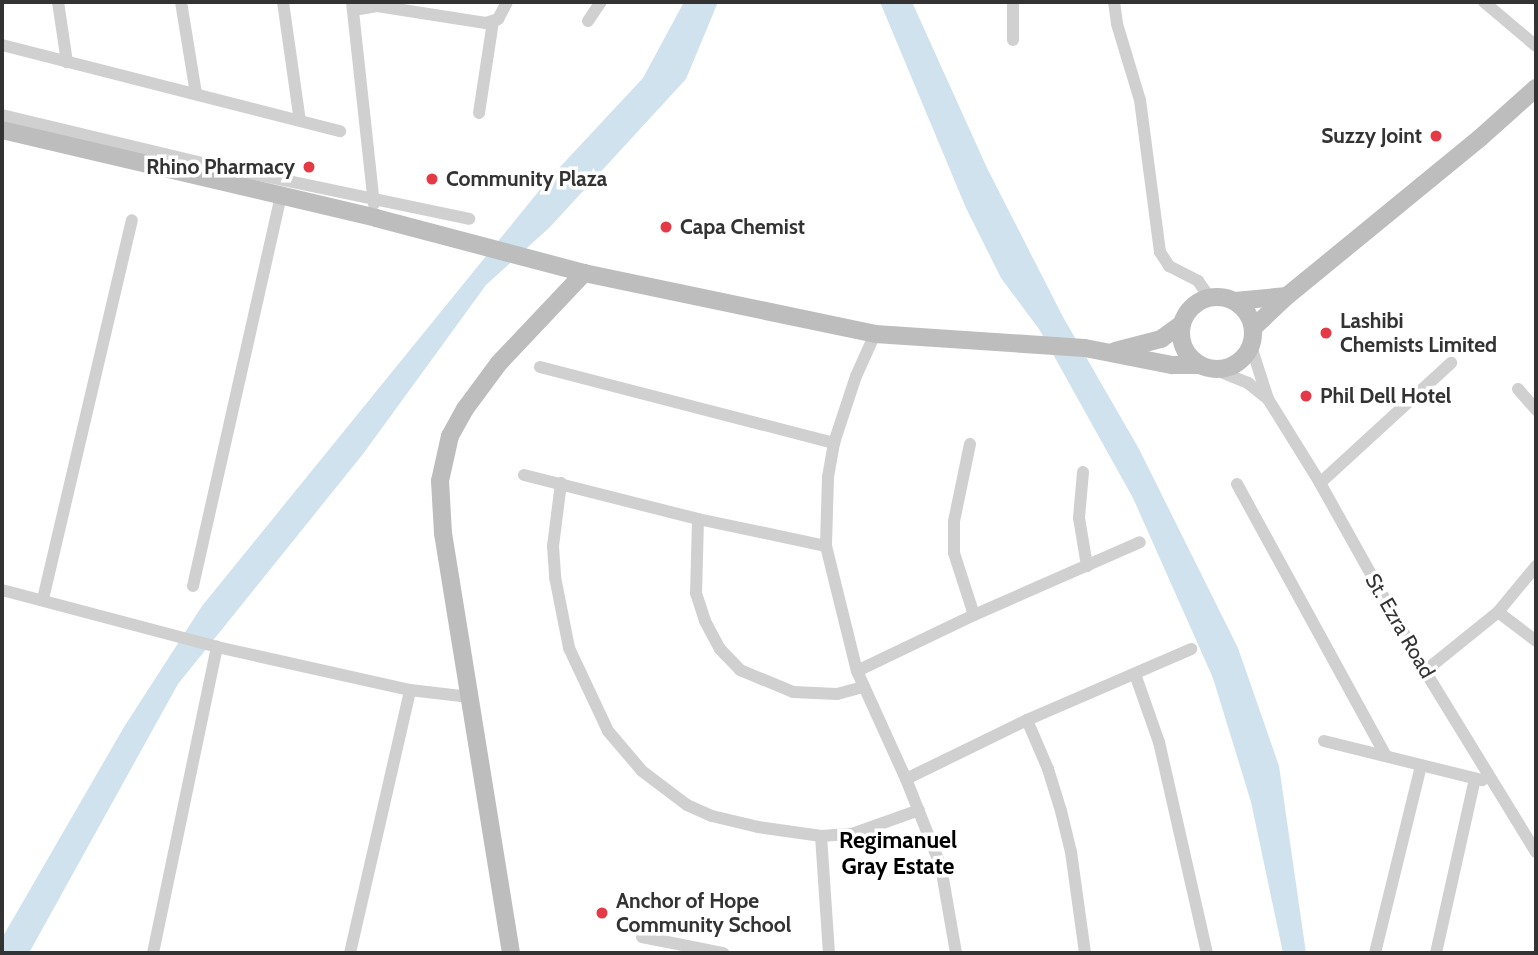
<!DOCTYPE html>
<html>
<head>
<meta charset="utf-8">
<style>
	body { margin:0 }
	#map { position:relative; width:1538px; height:955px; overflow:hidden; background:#fff; font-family:Cabin,sans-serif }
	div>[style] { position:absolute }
	.water>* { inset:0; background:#cfe2ee }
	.street>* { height:12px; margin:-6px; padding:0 6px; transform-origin:6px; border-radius:6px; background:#d0d0d0 }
	.secondary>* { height:18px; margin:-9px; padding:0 9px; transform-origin:9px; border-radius:9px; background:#bdbdbd }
	.secondary>.ring { margin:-9px; padding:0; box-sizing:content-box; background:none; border:18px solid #bdbdbd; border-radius:50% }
	.dots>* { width:19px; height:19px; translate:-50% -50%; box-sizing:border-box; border:4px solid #fff; border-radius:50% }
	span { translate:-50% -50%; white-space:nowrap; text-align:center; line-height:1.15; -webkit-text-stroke:7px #fff; paint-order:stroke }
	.poi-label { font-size:21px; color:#333; font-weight:700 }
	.right { translate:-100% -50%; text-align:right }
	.left { translate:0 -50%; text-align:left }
	.street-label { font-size:21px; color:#333 }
	.neighbourhood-label { font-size:23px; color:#000; font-weight:700 }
	.frame { position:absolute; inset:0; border:4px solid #333; pointer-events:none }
</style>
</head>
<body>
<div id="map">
	<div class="water">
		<div style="clip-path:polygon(684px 2px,718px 2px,686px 79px,550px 227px,486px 285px,363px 454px,178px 684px,29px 953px,2px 953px,2px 938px,124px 727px,202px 606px,547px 181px,643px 78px)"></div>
		<div style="clip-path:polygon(880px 2px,912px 2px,987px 168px,1063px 317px,1139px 449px,1238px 648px,1279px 766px,1306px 953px,1283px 953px,1251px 802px,1213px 678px,1133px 498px,1039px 329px,1001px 278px,966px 208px)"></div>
	</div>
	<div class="street">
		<div style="left:58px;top:2px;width:61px;rotate:81.5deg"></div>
		<div style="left:181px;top:2px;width:93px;rotate:80.7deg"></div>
		<div style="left:283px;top:2px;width:120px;rotate:81.9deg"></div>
		<div style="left:352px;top:2px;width:203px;rotate:83.8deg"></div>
		<div style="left:1114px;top:2px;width:22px;rotate:82deg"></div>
		<div style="left:1117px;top:24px;width:79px;rotate:73.2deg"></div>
		<div style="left:1140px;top:100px;width:153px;rotate:82.5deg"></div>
		<div style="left:1160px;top:252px;width:17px;rotate:57deg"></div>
		<div style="left:1169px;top:266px;width:33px;rotate:27deg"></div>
		<div style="left:1198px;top:281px;width:19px;rotate:55deg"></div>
		<div style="left:1484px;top:2px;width:68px;rotate:40.2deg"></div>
		<div style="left:354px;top:10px;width:23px;rotate:-10deg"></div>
		<div style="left:377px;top:6px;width:110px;rotate:8.9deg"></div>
		<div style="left:486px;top:23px;width:13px;rotate:-18deg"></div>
		<div style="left:498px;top:19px;width:19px;rotate:-62deg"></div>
		<div style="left:588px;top:21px;width:23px;rotate:-56deg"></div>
		<div style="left:1013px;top:40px;width:38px;rotate:-90deg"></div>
		<div style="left:2px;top:45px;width:349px;rotate:14.3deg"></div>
		<div style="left:479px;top:113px;width:92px;rotate:-81.3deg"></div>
		<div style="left:2px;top:115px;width:206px;rotate:13.5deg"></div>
		<div style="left:202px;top:163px;width:273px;rotate:11.8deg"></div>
		<div style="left:875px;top:334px;width:46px;rotate:114.3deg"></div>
		<div style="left:856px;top:376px;width:71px;rotate:108.2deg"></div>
		<div style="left:834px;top:443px;width:35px;rotate:100deg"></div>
		<div style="left:828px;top:477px;width:69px;rotate:91.7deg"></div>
		<div style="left:826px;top:546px;width:129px;rotate:76.1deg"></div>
		<div style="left:857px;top:671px;width:119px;rotate:65.6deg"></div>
		<div style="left:906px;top:779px;width:95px;rotate:68.3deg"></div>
		<div style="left:941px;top:867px;width:87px;rotate:80.1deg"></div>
		<div style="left:1251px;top:346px;width:56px;rotate:72.2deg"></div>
		<div style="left:1268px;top:399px;width:99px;rotate:58.2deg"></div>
		<div style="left:1320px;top:483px;width:215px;rotate:60.8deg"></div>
		<div style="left:1425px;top:671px;width:212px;rotate:58.5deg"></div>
		<div style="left:540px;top:367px;width:304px;rotate:14.5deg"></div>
		<div style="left:1216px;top:370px;width:35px;rotate:22deg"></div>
		<div style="left:1248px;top:383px;width:26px;rotate:39deg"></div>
		<div style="left:1518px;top:389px;width:28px;rotate:49deg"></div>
		<div style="left:970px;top:444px;width:79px;rotate:101.7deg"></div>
		<div style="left:954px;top:521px;width:32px;rotate:90deg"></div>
		<div style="left:954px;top:553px;width:65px;rotate:72.1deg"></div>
		<div style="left:1083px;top:472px;width:46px;rotate:95deg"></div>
		<div style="left:1079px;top:518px;width:49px;rotate:80.5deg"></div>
		<div style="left:524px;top:475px;width:179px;rotate:14.2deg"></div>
		<div style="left:698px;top:519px;width:131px;rotate:11.9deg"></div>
		<div style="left:561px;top:483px;width:64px;rotate:97.2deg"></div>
		<div style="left:553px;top:546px;width:31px;rotate:86deg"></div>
		<div style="left:555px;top:577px;width:72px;rotate:78.8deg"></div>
		<div style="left:569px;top:648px;width:92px;rotate:64.8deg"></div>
		<div style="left:608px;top:731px;width:52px;rotate:49.6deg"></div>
		<div style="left:642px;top:771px;width:56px;rotate:37.1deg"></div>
		<div style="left:687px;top:805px;width:27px;rotate:24deg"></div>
		<div style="left:712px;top:816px;width:47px;rotate:13.4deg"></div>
		<div style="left:758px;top:827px;width:64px;rotate:8.1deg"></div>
		<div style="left:821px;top:836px;width:31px;rotate:-4deg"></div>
		<div style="left:852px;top:834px;width:71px;rotate:-19.7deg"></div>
		<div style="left:1320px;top:483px;width:178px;rotate:-42.5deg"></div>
		<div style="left:1237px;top:484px;width:310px;rotate:61.3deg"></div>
		<div style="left:698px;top:519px;width:74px;rotate:91.5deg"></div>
		<div style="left:696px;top:593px;width:29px;rotate:72deg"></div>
		<div style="left:705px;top:621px;width:32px;rotate:62deg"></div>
		<div style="left:720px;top:649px;width:29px;rotate:46deg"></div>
		<div style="left:740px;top:670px;width:57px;rotate:22.5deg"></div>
		<div style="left:793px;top:692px;width:44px;rotate:2.6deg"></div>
		<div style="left:837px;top:694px;width:28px;rotate:-15deg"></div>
		<div style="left:193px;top:586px;width:400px;rotate:-77.3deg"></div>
		<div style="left:2px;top:590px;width:222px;rotate:14.8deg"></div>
		<div style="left:217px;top:647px;width:198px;rotate:12.6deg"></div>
		<div style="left:410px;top:690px;width:60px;rotate:6.7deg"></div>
		<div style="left:43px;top:599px;width:389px;rotate:-76.8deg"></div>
		<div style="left:1498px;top:612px;width:48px;rotate:37.3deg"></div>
		<div style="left:857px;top:671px;width:130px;rotate:-25.6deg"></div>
		<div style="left:974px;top:615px;width:181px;rotate:-23.7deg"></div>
		<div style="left:1425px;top:671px;width:94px;rotate:-38.9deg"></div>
		<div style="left:1498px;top:612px;width:60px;rotate:-50.4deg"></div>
		<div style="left:1135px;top:674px;width:72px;rotate:70.6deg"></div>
		<div style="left:1159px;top:742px;width:216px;rotate:77.2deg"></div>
		<div style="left:1027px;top:720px;width:53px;rotate:66.8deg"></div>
		<div style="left:1048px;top:769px;width:44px;rotate:72.8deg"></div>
		<div style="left:1061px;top:811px;width:42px;rotate:76.3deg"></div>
		<div style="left:1071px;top:852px;width:102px;rotate:82.1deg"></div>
		<div style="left:1324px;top:741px;width:163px;rotate:13.9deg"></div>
		<div style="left:906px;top:779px;width:135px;rotate:-26deg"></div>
		<div style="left:1027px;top:720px;width:179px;rotate:-23.4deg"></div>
		<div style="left:821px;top:836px;width:117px;rotate:86.1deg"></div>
		<div style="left:642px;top:937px;width:83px;rotate:11.2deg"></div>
		<div style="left:153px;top:953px;width:313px;rotate:-78.2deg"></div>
		<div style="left:350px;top:953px;width:270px;rotate:-77.1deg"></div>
		<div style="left:1375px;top:953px;width:193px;rotate:-76.2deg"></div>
		<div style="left:1436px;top:953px;width:178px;rotate:-77.4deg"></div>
	</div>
	<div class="secondary">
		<div style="left:2px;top:130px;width:384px;rotate:13.2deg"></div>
		<div style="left:376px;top:218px;width:215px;rotate:14.8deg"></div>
		<div style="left:584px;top:273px;width:297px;rotate:11.8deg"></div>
		<div style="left:875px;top:334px;width:210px;rotate:3.8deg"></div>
		<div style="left:1085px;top:348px;width:89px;rotate:11.1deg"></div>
		<div style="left:1172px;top:365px;width:26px"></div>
		<div class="ring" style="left:1181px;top:297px;width:54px;height:54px"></div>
		<div style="left:1235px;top:301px;width:52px;rotate:-5.5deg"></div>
		<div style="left:1253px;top:328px;width:47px;rotate:-43.3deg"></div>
		<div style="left:1287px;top:296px;width:249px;rotate:-39.3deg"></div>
		<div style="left:1480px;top:138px;width:75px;rotate:-41.8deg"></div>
		<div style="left:1115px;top:351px;width:48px;rotate:-14.6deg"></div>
		<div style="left:1161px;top:339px;width:26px;rotate:-36deg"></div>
		<div style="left:511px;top:953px;width:425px;rotate:-99.2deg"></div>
		<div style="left:443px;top:533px;width:52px;rotate:-93.3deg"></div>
		<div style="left:440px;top:481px;width:46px;rotate:-77.5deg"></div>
		<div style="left:450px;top:436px;width:31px;rotate:-61deg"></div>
		<div style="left:465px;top:409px;width:57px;rotate:-53.5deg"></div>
		<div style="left:499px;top:363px;width:124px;rotate:-46.6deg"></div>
	</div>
	<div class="dots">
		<div style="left:1436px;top:136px;background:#e63946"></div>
		<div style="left:309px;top:167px;background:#e63946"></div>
		<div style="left:432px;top:179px;background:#e63946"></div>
		<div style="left:666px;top:227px;background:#e63946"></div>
		<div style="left:1326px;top:333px;background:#e63946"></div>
		<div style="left:1306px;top:396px;background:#e63946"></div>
		<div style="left:602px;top:913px;background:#e63946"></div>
	</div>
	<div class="poi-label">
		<span class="right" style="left:1422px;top:136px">Suzzy Joint</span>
		<span class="right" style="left:295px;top:167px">Rhino Pharmacy</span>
		<span class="left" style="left:446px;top:179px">Community Plaza</span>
		<span class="left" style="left:680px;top:227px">Capa Chemist</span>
		<span class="left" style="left:1340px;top:333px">Lashibi<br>Chemists Limited</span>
		<span class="left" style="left:1320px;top:396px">Phil Dell Hotel</span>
		<span class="left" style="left:616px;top:913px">Anchor of Hope<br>Community School</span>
	</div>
	<div class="street-label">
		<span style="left:1400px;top:626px;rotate:60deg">St. Ezra Road</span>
	</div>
	<div class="neighbourhood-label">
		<span style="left:898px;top:853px">Regimanuel<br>Gray Estate</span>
	</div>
	<div class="frame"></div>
</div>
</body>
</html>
